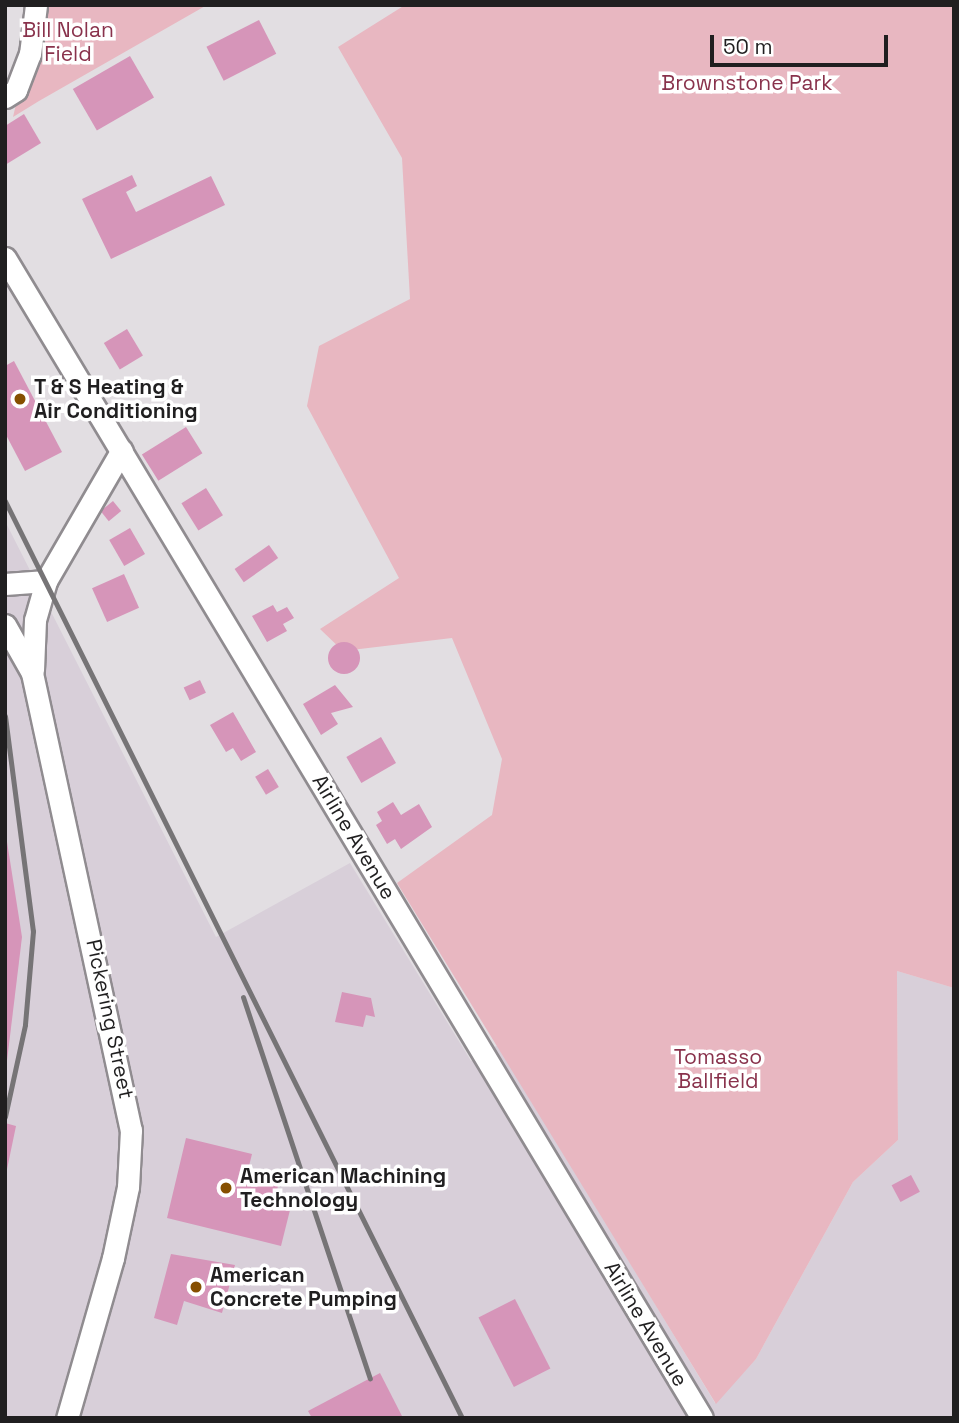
<!DOCTYPE html>
<html>
<head>
<meta charset="utf-8">
<style>
	body { margin:0 }
	#map { position:relative; width:959px; height:1423px; overflow:hidden; background:#e2dee2; font-family:"Space Grotesk",sans-serif }
	div>[style] { position:absolute }
	.built>* { inset:0; background:#d8cfd9 }
	.green>* { inset:0; background:#e8b7c1 }
	.building>* { inset:0; background:#d695b9; transform-origin:0 0 }
	.round { border-radius:50% }
	.roads { filter:drop-shadow(2px 0 #908c90) drop-shadow(-2px 0 #908c90) drop-shadow(0 2px #908c90) drop-shadow(0 -2px #908c90) }
	.minor>* { height:21px; margin:-10.5px; padding:0 10.5px; transform-origin:10.5px; border-radius:10.5px; background:#fff }
	.rail>* { height:5px; margin:-2.5px; padding:0 2.5px; transform-origin:2.5px; border-radius:2.5px; background:#767476 }
	.dots>* { width:19px; height:19px; translate:-50% -50%; box-sizing:border-box; border:4px solid #fff; border-radius:50% }
	span { translate:-50% -50%; white-space:nowrap; text-align:center; line-height:1.15; -webkit-text-stroke:7px #fff; paint-order:stroke }
	.park-label { font-size:21px; color:#89324c }
	.poi-label { font-size:21px; color:#201f20; font-weight:700 }
	.left { translate:0 -50%; text-align:left }
	.street-label { font-size:21px; color:#201f20 }
	.frame { position:absolute; inset:0; border:7px solid #201f20; pointer-events:none }
	.scale { position:absolute; left:710px; top:35px; width:178px; height:32px; box-sizing:border-box; border:4px solid #201f20; border-top:0; padding-left:9px; font-size:21px; line-height:24px; white-space:nowrap; color:#201f20; -webkit-text-stroke:5px #fff; paint-order:stroke }
</style>
</head>
<body>
<div id="map">
	<div class="built">
		<div style="clip-path:polygon(5px 521px,216px 937px,350px 863px,471px 1061px,498px 1045px,715px 1403px,756px 1359px,853px 1182px,898px 1140px,897px 971px,954px 988px,954px 1418px,5px 1418px)"></div>
	</div>
	<div class="green">
		<div style="clip-path:polygon(207px 5px,39px 101px,13px 117px,39px 7px)"></div>
		<div style="clip-path:polygon(405px 5px,954px 5px,954px 988px,897px 971px,898px 1140px,853px 1182px,756px 1359px,716px 1404px,397px 883px,492px 815px,502px 759px,452px 638px,343px 651px,320px 629px,399px 578px,307px 406px,319px 346px,410px 299px,402px 158px,338px 47px)"></div>
	</div>
	<div class="building">
		<div style="left:259px;top:20px;width:38px;height:59px;rotate:63deg"></div>
		<div style="left:130px;top:56px;width:48px;height:66px;rotate:60deg"></div>
		<div style="clip-path:polygon(24px 114px,41px 143px,5px 165px,5px 126px)"></div>
		<div style="clip-path:polygon(132px 175px,137px 186px,126px 192px,136px 212px,211px 176px,225px 205px,111px 259px,82px 199px)"></div>
		<div style="left:127px;top:329px;width:31px;height:27px;rotate:59deg"></div>
		<div style="clip-path:polygon(14px 361px,62px 452px,25px 471px,5px 433px,5px 366px)"></div>
		<div style="left:186px;top:427px;width:31px;height:52px;rotate:58deg"></div>
		<div style="left:206px;top:488px;width:32px;height:29px;rotate:58deg"></div>
		<div style="left:113px;top:501px;width:13px;height:16px;rotate:51deg"></div>
		<div style="left:130px;top:528px;width:30px;height:24px;rotate:60deg"></div>
		<div style="left:269px;top:545px;width:16px;height:42px;rotate:55deg"></div>
		<div style="left:124px;top:574px;width:37px;height:35px;rotate:66deg"></div>
		<div style="clip-path:polygon(273px 605px,277px 612px,287px 607px,294px 618px,283px 624px,287px 631px,267px 642px,252px 616px)"></div>
		<div class="round" style="left:328px;top:642px;width:32px;height:32px"></div>
		<div style="left:200px;top:680px;width:14px;height:18px;rotate:65deg"></div>
		<div style="clip-path:polygon(335px 685px,353px 707px,331px 713px,338px 724px,321px 735px,303px 704px)"></div>
		<div style="clip-path:polygon(233px 712px,256px 752px,241px 761px,233px 748px,226px 752px,210px 725px)"></div>
		<div style="left:381px;top:737px;width:30px;height:40px;rotate:60deg"></div>
		<div style="left:268px;top:769px;width:21px;height:15px;rotate:59deg"></div>
		<div style="clip-path:polygon(393px 802px,401px 815px,419px 804px,432px 827px,401px 849px,395px 839px,387px 844px,376px 825px,382px 821px,377px 812px)"></div>
		<div style="clip-path:polygon(5px 829px,22px 937px,6px 1069px,5px 1069px)"></div>
		<div style="clip-path:polygon(342px 992px,371px 998px,375px 1017px,366px 1015px,363px 1027px,335px 1022px)"></div>
		<div style="clip-path:polygon(5px 1123px,16px 1126px,6px 1174px,5px 1174px)"></div>
		<div style="clip-path:polygon(186px 1138px,252px 1154px,248px 1170px,280px 1178px,275px 1198px,292px 1202px,281px 1246px,167px 1218px)"></div>
		<div style="left:911px;top:1175px;width:19px;height:22px;rotate:62deg"></div>
		<div style="clip-path:polygon(171px 1254px,235px 1265px,222px 1313px,184px 1301px,177px 1325px,154px 1318px)"></div>
		<div style="left:515px;top:1299px;width:78px;height:41px;rotate:63deg"></div>
		<div style="clip-path:polygon(380px 1373px,403px 1418px,312px 1418px,308px 1411px)"></div>
	</div>
	<div class="roads">
		<div class="minor">
			<div style="left:5px;top:97px;width:13px;rotate:-32deg"></div>
			<div style="left:16px;top:90px;width:39px;rotate:-69deg"></div>
			<div style="left:30px;top:54px;width:49px;rotate:-83deg"></div>
			<div style="left:5px;top:258px;width:1353px;rotate:59deg"></div>
			<div style="left:5px;top:584px;width:41px;rotate:-4.2deg"></div>
			<div style="left:5px;top:625px;width:55px;rotate:60.6deg"></div>
			<div style="left:32px;top:673px;width:468px;rotate:77.8deg"></div>
			<div style="left:131px;top:1130px;width:57px;rotate:93deg"></div>
			<div style="left:128px;top:1187px;width:73px;rotate:101.9deg"></div>
			<div style="left:113px;top:1258px;width:166px;rotate:106deg"></div>
			<div style="left:33px;top:670px;width:50px;rotate:-87.7deg"></div>
			<div style="left:35px;top:620px;width:41px;rotate:-74.2deg"></div>
			<div style="left:46px;top:581px;width:151px;rotate:-59.9deg"></div>
		</div>
	</div>
	<div class="rail">
		<div style="left:5px;top:501px;width:1025px;rotate:63.51deg"></div>
		<div style="left:5px;top:716px;width:217px;rotate:82.6deg"></div>
		<div style="left:33px;top:931px;width:94px;rotate:94.9deg"></div>
		<div style="left:25px;top:1025px;width:94px;rotate:102.3deg"></div>
		<div style="left:243px;top:997px;width:402px;rotate:71.6deg"></div>
	</div>
	<div class="dots">
		<div style="left:20px;top:399px;background:#864f00"></div>
		<div style="left:226px;top:1188px;background:#864f00"></div>
		<div style="left:196px;top:1287px;background:#864f00"></div>
	</div>
	<div class="park-label">
		<span style="left:68px;top:42px">Bill Nolan<br>Field</span>
		<span style="left:747px;top:83px">Brownstone Park</span>
		<span style="left:718px;top:1069px">Tomasso<br>Ballfield</span>
	</div>
	<div class="poi-label">
		<span class="left" style="left:34px;top:399px">T &amp; S Heating &amp;<br>Air Conditioning</span>
		<span class="left" style="left:240px;top:1188px">American Machining<br>Technology</span>
		<span class="left" style="left:210px;top:1287px">American<br>Concrete Pumping</span>
	</div>
	<div class="street-label">
		<span style="left:354px;top:837px;rotate:59deg">Airline Avenue</span>
		<span style="left:110px;top:1019px;rotate:78deg">Pickering Street</span>
		<span style="left:646px;top:1324px;rotate:59deg">Airline Avenue</span>
	</div>
	<div class="frame"></div>
	<div class="scale">50 m</div>
</div>
</body>
</html>
